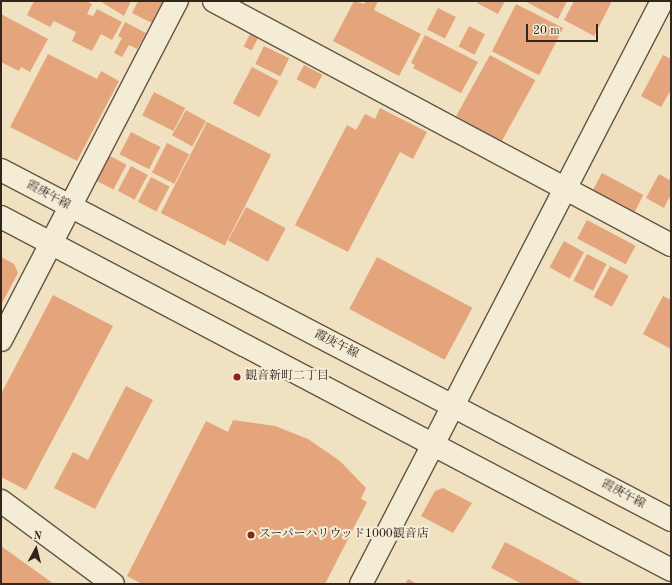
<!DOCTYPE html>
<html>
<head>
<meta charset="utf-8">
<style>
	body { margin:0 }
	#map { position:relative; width:672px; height:585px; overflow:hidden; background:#f0e1c0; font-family:"Old Standard TT","Noto Serif JP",serif }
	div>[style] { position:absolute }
	.building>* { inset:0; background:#e4a57c; transform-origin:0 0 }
	.roads { filter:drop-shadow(1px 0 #625545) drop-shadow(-1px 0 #625545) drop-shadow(0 1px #625545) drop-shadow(0 -1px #625545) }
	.minor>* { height:22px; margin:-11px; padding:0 11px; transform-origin:11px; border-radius:11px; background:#f5ecd6 }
	.tertiary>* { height:22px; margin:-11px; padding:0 11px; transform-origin:11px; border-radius:11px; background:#f5ecd6 }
	.dots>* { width:11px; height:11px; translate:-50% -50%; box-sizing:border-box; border:2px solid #f5ecd6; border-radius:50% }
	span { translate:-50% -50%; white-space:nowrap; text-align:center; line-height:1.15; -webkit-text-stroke:4px #f5ecd6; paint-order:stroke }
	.street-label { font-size:12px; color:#32261c }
	.poi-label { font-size:12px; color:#32261c }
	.left { translate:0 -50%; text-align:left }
	.frame { position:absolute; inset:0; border:2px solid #32261c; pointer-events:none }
	.north { position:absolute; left:16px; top:529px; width:40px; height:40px; -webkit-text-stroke:3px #f5ecd6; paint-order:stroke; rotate:7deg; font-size:11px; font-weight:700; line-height:16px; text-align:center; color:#32261c }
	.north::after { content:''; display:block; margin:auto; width:14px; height:18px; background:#32261c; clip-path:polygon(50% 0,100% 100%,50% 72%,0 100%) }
	.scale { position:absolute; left:526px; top:24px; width:72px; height:18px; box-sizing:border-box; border:2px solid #32261c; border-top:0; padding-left:5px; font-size:12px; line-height:14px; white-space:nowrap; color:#32261c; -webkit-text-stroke:3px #f5ecd6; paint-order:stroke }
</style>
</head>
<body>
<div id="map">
	<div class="building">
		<div style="clip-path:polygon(34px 1px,86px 1px,92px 4px,87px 14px,93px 16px,97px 9px,122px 22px,112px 40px,101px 34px,92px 51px,72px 41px,76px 32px,54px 21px,50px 27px,27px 15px)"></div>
		<div style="clip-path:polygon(100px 1px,131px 1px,124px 16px)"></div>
		<div style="clip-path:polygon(138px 1px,164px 1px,152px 23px,132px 13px)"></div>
		<div style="clip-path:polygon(354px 1px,364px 4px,366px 1px,378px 1px,374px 10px,421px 34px,399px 76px,333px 41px)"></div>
		<div style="clip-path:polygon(479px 1px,505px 1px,498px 14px,477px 3px)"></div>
		<div style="clip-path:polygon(525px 1px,567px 1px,558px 19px)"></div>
		<div style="clip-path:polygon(574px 1px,612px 1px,594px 36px,564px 20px)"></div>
		<div style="left:516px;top:4px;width:53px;height:53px;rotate:27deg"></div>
		<div style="left:438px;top:8px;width:20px;height:24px;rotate:27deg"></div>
		<div style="clip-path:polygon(1px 14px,48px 39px,30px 72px,21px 67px,19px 71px,1px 62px)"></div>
		<div style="clip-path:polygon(125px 22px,146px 33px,137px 49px,129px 45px,122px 57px,114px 53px,122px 38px,118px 36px)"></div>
		<div style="left:469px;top:26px;width:18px;height:23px;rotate:27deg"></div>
		<div style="left:250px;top:34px;width:9px;height:14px;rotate:27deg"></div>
		<div style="clip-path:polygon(425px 35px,478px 62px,461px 93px,413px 68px,415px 65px,411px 63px)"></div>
		<div style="left:264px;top:46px;width:28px;height:20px;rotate:26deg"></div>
		<div style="clip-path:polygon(48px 54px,97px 79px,101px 71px,119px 81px,77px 161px,10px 127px)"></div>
		<div style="left:490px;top:55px;width:52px;height:70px;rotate:29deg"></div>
		<div style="clip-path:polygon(663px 55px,671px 59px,671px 90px,661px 107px,641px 96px)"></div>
		<div style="left:304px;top:65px;width:21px;height:16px;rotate:28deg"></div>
		<div style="left:252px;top:67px;width:30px;height:41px;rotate:28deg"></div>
		<div style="left:154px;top:92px;width:35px;height:26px;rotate:27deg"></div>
		<div style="clip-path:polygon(380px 108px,427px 132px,413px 159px,400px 152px,348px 252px,295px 225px,347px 125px,356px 130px,365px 114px,375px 119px)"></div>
		<div style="left:186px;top:110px;width:23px;height:29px;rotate:29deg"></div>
		<div style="left:207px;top:122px;width:72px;height:102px;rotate:27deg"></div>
		<div style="left:131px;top:132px;width:33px;height:25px;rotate:27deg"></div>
		<div style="left:167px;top:143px;width:25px;height:33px;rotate:27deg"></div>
		<div style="left:108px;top:155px;width:21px;height:28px;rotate:28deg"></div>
		<div style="left:131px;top:166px;width:19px;height:28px;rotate:28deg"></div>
		<div style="left:602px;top:173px;width:47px;height:19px;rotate:28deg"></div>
		<div style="clip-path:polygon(659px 174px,671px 181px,671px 194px,664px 208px,646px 198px)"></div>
		<div style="left:151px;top:177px;width:21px;height:28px;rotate:28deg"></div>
		<div style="left:246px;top:207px;width:45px;height:38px;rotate:28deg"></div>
		<div style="left:587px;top:220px;width:55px;height:21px;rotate:28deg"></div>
		<div style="left:564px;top:241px;width:23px;height:30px;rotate:29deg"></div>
		<div style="left:587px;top:254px;width:22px;height:30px;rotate:27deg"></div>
		<div style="clip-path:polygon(1px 257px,14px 264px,18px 273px,1px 305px)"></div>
		<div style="left:377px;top:257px;width:108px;height:59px;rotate:28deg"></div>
		<div style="left:610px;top:266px;width:21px;height:35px;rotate:28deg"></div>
		<div style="clip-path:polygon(53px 295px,113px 326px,26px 490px,1px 477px,1px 394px)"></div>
		<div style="clip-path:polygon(663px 296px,671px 300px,671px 349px,643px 334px)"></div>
		<div style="clip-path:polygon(126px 386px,153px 400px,95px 509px,54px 488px,73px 452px,88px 460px)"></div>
		<div style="clip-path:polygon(233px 420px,275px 426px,308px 439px,340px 461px,366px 488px,361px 499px,367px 502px,325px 584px,142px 584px,127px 576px,206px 421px,228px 432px)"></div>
		<div style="clip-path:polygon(443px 488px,472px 503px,453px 533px,421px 516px,435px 491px)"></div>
		<div style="clip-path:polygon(505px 542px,584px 584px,522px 584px,491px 568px)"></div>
		<div style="clip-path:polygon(1px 546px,54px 584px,1px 584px)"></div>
		<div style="clip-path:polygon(408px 579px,417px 584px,405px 584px)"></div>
	</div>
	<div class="roads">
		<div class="minor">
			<div style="left:214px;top:1px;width:518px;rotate:28.1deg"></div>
			<div style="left:1px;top:340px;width:382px;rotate:-62.6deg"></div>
			<div style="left:1px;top:501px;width:139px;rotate:36.5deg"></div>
			<div style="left:361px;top:584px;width:656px;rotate:-62.69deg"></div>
		</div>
		<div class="tertiary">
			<div style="left:1px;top:170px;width:756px;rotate:27.58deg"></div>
			<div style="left:1px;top:217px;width:757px;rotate:27.78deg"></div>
		</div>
	</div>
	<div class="dots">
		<div style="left:237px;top:377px;background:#8f2418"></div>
		<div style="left:251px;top:535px;background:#8f2418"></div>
	</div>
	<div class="street-label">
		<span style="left:48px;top:196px;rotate:28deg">霞庚午線</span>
		<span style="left:336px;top:345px;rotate:27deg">霞庚午線</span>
		<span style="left:623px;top:495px;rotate:28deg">霞庚午線</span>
	</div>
	<div class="poi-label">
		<span class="left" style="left:245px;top:377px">観音新町二丁目</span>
		<span class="left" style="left:259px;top:535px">スーパーハリウッド1000観音店</span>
	</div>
	<div class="frame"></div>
	<div class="north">N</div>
	<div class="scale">20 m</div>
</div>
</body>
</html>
